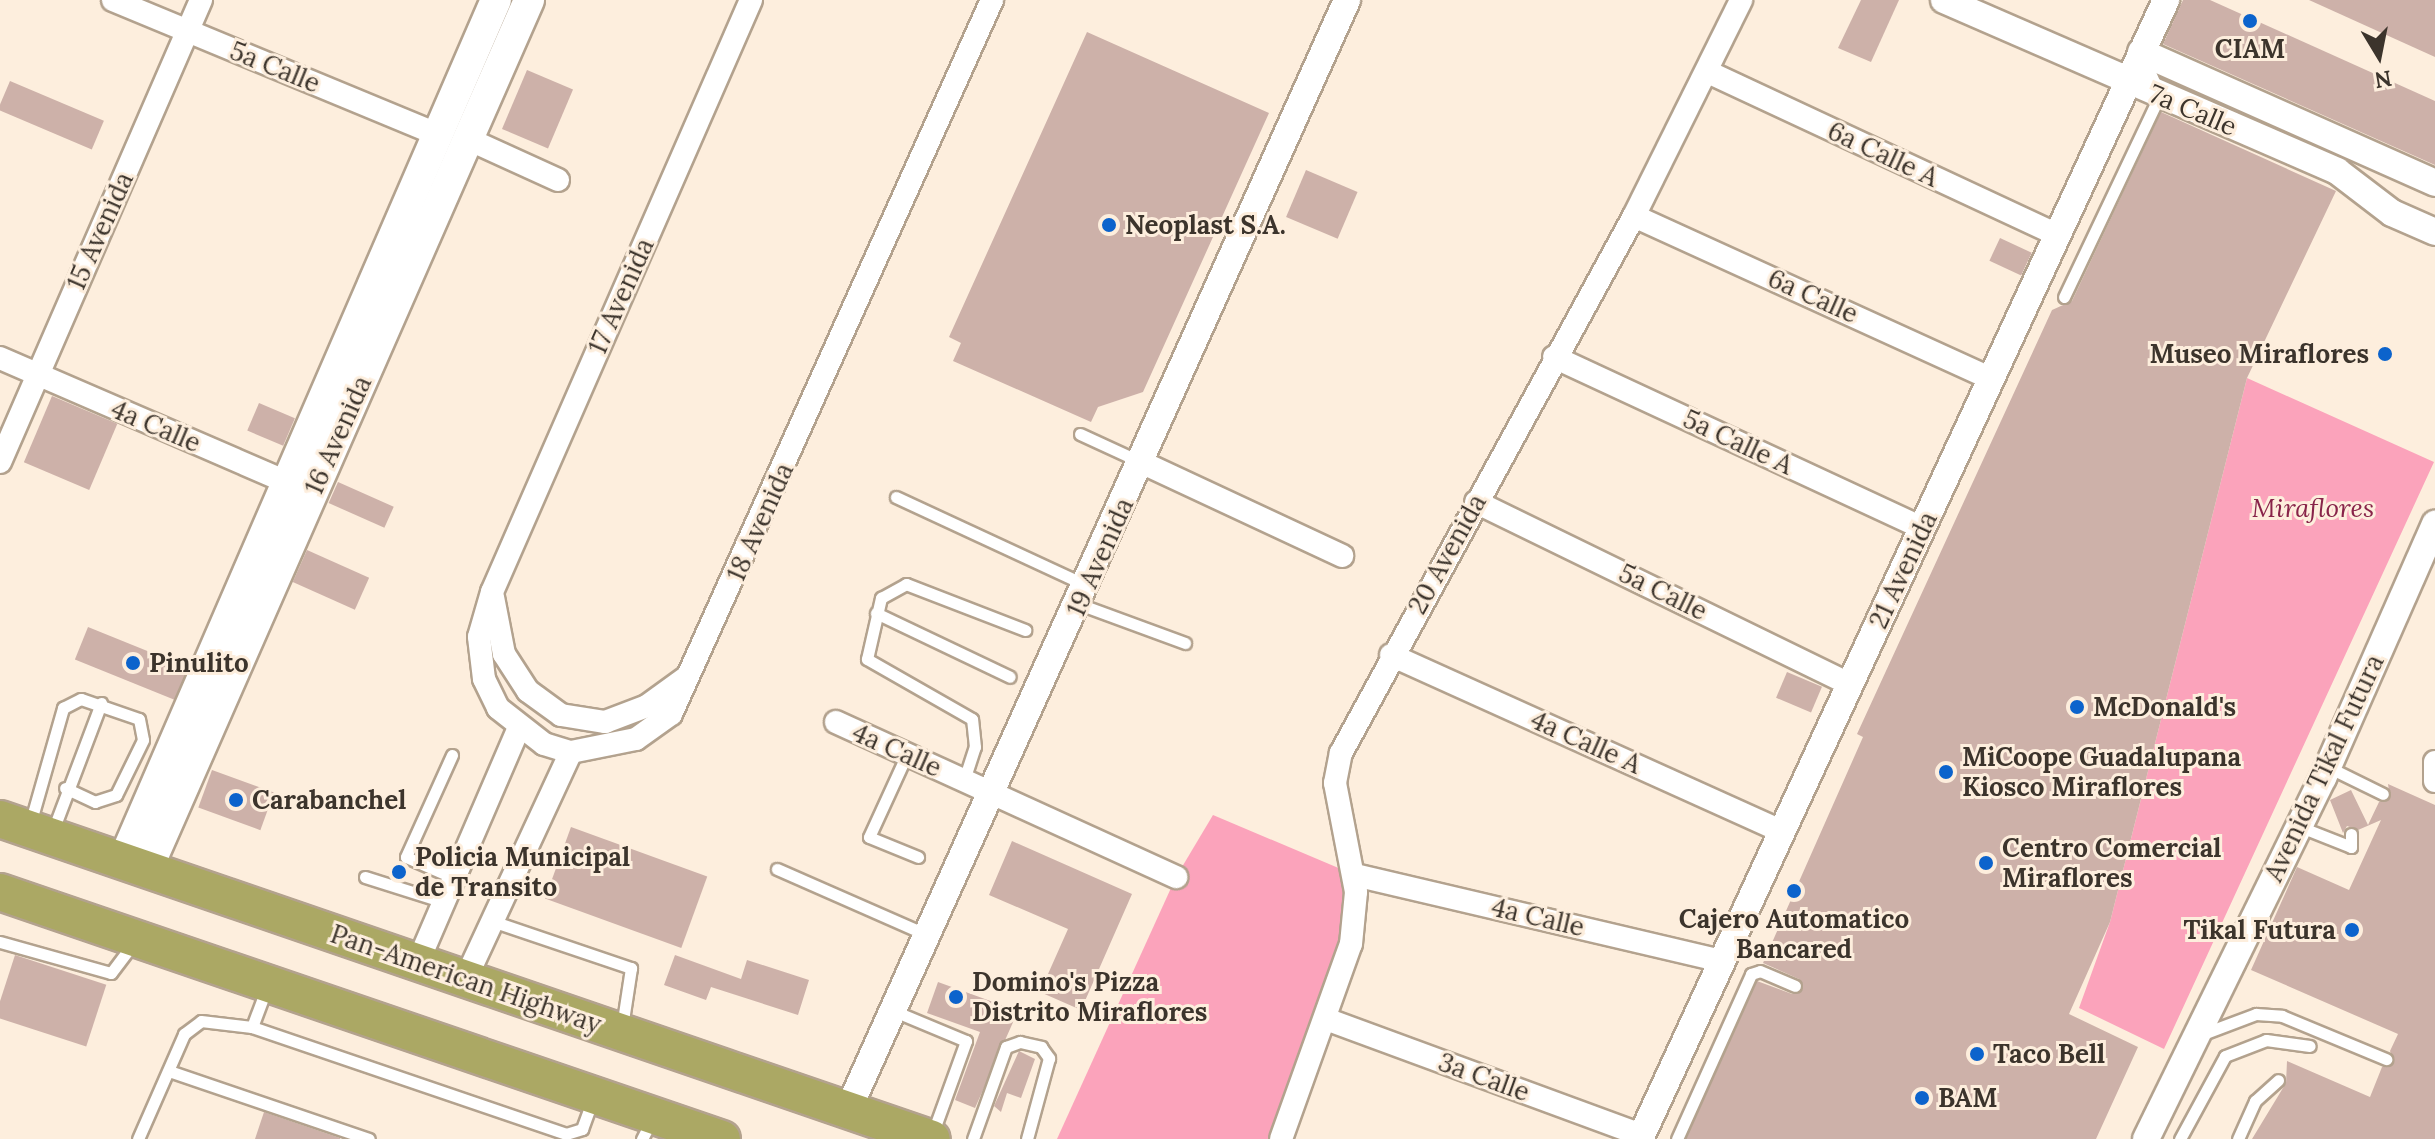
<!DOCTYPE html>
<html>
<head>
<meta charset="utf-8">
<style>
	body { margin:0 }
	#map { position:relative; width:2435px; height:1139px; overflow:hidden; background:#fdeedd; font-family:Lora,serif }
	div>[style] { position:absolute }
	.green>* { inset:0; background:#fba3bb }
	.building>* { inset:0; background:#cdb1a9; transform-origin:0 0 }
	.roads { filter:drop-shadow(2px 0 #b3a28e) drop-shadow(-2px 0 #b3a28e) drop-shadow(0 2px #b3a28e) drop-shadow(0 -2px #b3a28e) }
	.service>* { height:11px; margin:-5.5px; padding:0 5.5px; transform-origin:5.5px; border-radius:5.5px; background:#fff }
	.minor>* { height:22px; margin:-11px; padding:0 11px; transform-origin:11px; border-radius:11px; background:#fff }
	.tertiary>* { height:26px; margin:-13px; padding:0 13px; transform-origin:13px; border-radius:13px; background:#fff }
	.secondary>* { height:30px; margin:-15px; padding:0 15px; transform-origin:15px; border-radius:15px; background:#fff }
	.trunk>* { height:36px; margin:-18px; padding:0 18px; transform-origin:18px; border-radius:18px; background:#aba864 }
	.dots>* { width:22px; height:22px; translate:-50% -50%; box-sizing:border-box; border:4px solid #fdeedd; border-radius:50% }
	span { translate:-50% -50%; white-space:nowrap; text-align:center; line-height:1.15; -webkit-text-stroke:6px #fdeedd; paint-order:stroke }
	.poi-label { font-size:26px; color:#3c342c; font-weight:700 }
	.left { translate:0 -50%; text-align:left }
	.right { translate:-100% -50%; text-align:right }
	.street-label { font-size:26px; color:#3c342c }
	.park-label { font-size:26px; color:#882349; font-style:italic }
	.north { position:absolute; left:2339px; top:16px; width:80px; height:80px; -webkit-text-stroke:6px #fdeedd; paint-order:stroke; rotate:170deg; font-size:22px; font-weight:700; line-height:32px; text-align:center; color:#3c342c }
	.north::after { content:''; display:block; margin:auto; width:28px; height:36px; background:#3c342c; clip-path:polygon(50% 0,100% 100%,50% 72%,0 100%) }
</style>
</head>
<body>
<div id="map">
	<div class="green">
		<div style="clip-path:polygon(2247px 378px,2434px 462px,2164px 1049px,2079px 1008px,2110px 922px)"></div>
		<div style="clip-path:polygon(1213px 815px,1355px 875px,1355px 915px,1281px 1139px,1057px 1139px,1176px 877px)"></div>
	</div>
	<div class="building">
		<div style="clip-path:polygon(1861px 0,1899px 0,1871px 62px,1838px 48px)"></div>
		<div style="clip-path:polygon(2183px 0,2210px 0,2435px 101px,2435px 165px,2163px 44px)"></div>
		<div style="clip-path:polygon(2309px 0,2435px 0,2435px 57px)"></div>
		<div style="clip-path:polygon(1087px 32px,1269px 113px,1143px 392px,1098px 407px,1091px 422px,953px 361px,961px 343px,949px 337px)"></div>
		<div style="left:527px;top:70px;width:50px;height:64px;rotate:23deg"></div>
		<div style="left:10px;top:81px;width:102px;height:31px;rotate:23deg"></div>
		<div style="clip-path:polygon(2161px 112px,2336px 191px,2247px 378px,2110px 922px,2069px 1014px,2138px 1047px,2096px 1139px,1686px 1139px,1757px 981px,1792px 994px,1802px 990px,1799px 979px,1763px 963px,1863px 737px,1857px 734px,2052px 310px,2072px 301px)"></div>
		<div style="left:1306px;top:170px;width:56px;height:51px;rotate:23deg"></div>
		<div style="left:2000px;top:238px;width:35px;height:25px;rotate:25deg"></div>
		<div style="left:52px;top:396px;width:71px;height:72px;rotate:23deg"></div>
		<div style="left:259px;top:403px;width:39px;height:30px;rotate:23deg"></div>
		<div style="left:338px;top:482px;width:61px;height:23px;rotate:24deg"></div>
		<div style="left:307px;top:550px;width:68px;height:35px;rotate:24deg"></div>
		<div style="left:88px;top:627px;width:108px;height:35px;rotate:22deg"></div>
		<div style="left:1787px;top:672px;width:38px;height:28px;rotate:23deg"></div>
		<div style="left:212px;top:770px;width:66px;height:40px;rotate:20deg"></div>
		<div style="clip-path:polygon(2388px 784px,2435px 805px,2435px 1139px,2252px 1139px,2286px 1083px,2287px 1061px,2370px 1097px,2382px 1067px,2394px 1062px,2390px 1051px,2398px 1034px,2251px 970px,2297px 867px,2349px 890px,2381px 820px,2358px 830px,2347px 826px,2343px 833px,2330px 800px,2351px 790px,2368px 825px,2379px 802px,2390px 798px)"></div>
		<div style="left:571px;top:827px;width:145px;height:76px;rotate:20deg"></div>
		<div style="clip-path:polygon(1012px 841px,1132px 894px,1081px 1010px,1040px 992px,1068px 929px,989px 895px)"></div>
		<div style="left:15px;top:955px;width:96px;height:65px;rotate:18deg"></div>
		<div style="clip-path:polygon(675px 955px,741px 979px,747px 960px,809px 980px,798px 1015px,711px 987px,706px 1000px,664px 985px)"></div>
		<div style="clip-path:polygon(938px 982px,1018px 1011px,975px 1108px,955px 1100px,980px 1032px,927px 1013px)"></div>
		<div style="clip-path:polygon(1019px 1051px,1035px 1059px,1021px 1098px,1007px 1093px,1001px 1112px,994px 1106px)"></div>
		<div style="clip-path:polygon(264px 1112px,340px 1138px,340px 1139px,255px 1139px)"></div>
	</div>
	<div class="roads">
		<div class="service">
			<div style="left:2064px;top:297px;width:224px;rotate:-64.6deg"></div>
			<div style="left:2160px;top:95px;width:39px;rotate:-114deg"></div>
			<div style="left:1080px;top:434px;width:67px;rotate:24.7deg"></div>
			<div style="left:896px;top:497px;width:206px;rotate:24.9deg"></div>
			<div style="left:1079px;top:604px;width:113px;rotate:20.2deg"></div>
			<div style="left:876px;top:613px;width:148px;rotate:25.5deg"></div>
			<div style="left:907px;top:754px;width:91px;rotate:114.6deg"></div>
			<div style="left:869px;top:837px;width:53px;rotate:22.2deg"></div>
			<div style="left:452px;top:755px;width:112px;rotate:114.3deg"></div>
			<div style="left:406px;top:857px;width:52px;rotate:23.6deg"></div>
			<div style="left:2328px;top:767px;width:61px;rotate:26.1deg"></div>
			<div style="left:964px;top:780px;width:35px;rotate:-72deg"></div>
			<div style="left:975px;top:747px;width:28px;rotate:-96deg"></div>
			<div style="left:972px;top:719px;width:121px;rotate:-150.3deg"></div>
			<div style="left:867px;top:659px;width:63px;rotate:-77.1deg"></div>
			<div style="left:881px;top:598px;width:29px;rotate:-29deg"></div>
			<div style="left:906px;top:584px;width:128px;rotate:21.1deg"></div>
			<div style="left:30px;top:824px;width:121px;rotate:-74.1deg"></div>
			<div style="left:63px;top:708px;width:20px;rotate:-27deg"></div>
			<div style="left:81px;top:699px;width:61px;rotate:19deg"></div>
			<div style="left:139px;top:719px;width:21px;rotate:79deg"></div>
			<div style="left:143px;top:740px;width:61px;rotate:116.1deg"></div>
			<div style="left:116px;top:795px;width:22px;rotate:162deg"></div>
			<div style="left:95px;top:802px;width:33px;rotate:-155deg"></div>
			<div style="left:2298px;top:826px;width:57px;rotate:21.6deg"></div>
			<div style="left:2351px;top:847px;width:13px;rotate:-90deg"></div>
			<div style="left:52px;top:833px;width:139px;rotate:-69.3deg"></div>
			<div style="left:777px;top:869px;width:159px;rotate:23.7deg"></div>
			<div style="left:365px;top:877px;width:83px;rotate:17.6deg"></div>
			<div style="left:492px;top:921px;width:147px;rotate:18.7deg"></div>
			<div style="left:631px;top:968px;width:60px;rotate:98.7deg"></div>
			<div style="left:0;top:942px;width:115px;rotate:15.6deg"></div>
			<div style="left:111px;top:973px;width:38px;rotate:-53deg"></div>
			<div style="left:894px;top:1011px;width:78px;rotate:22.6deg"></div>
			<div style="left:966px;top:1041px;width:100px;rotate:109.9deg"></div>
			<div style="left:252px;top:1027px;width:43px;rotate:-69.4deg"></div>
			<div style="left:2200px;top:1035px;width:60px;rotate:-20.6deg"></div>
			<div style="left:2256px;top:1014px;width:26px;rotate:4deg"></div>
			<div style="left:2282px;top:1016px;width:113px;rotate:22.5deg"></div>
			<div style="left:169px;top:1071px;width:211px;rotate:18.8deg"></div>
			<div style="left:138px;top:1139px;width:115px;rotate:-66.3deg"></div>
			<div style="left:184px;top:1034px;width:21px;rotate:-37deg"></div>
			<div style="left:201px;top:1021px;width:51px;rotate:6.7deg"></div>
			<div style="left:252px;top:1027px;width:332px;rotate:18.8deg"></div>
			<div style="left:566px;top:1134px;width:17px;rotate:-17deg"></div>
			<div style="left:582px;top:1129px;width:30px;rotate:-70deg"></div>
			<div style="left:642px;top:1139px;width:20px;rotate:-63deg"></div>
			<div style="left:973px;top:1139px;width:98px;rotate:-70.3deg"></div>
			<div style="left:1006px;top:1047px;width:15px;rotate:-20deg"></div>
			<div style="left:1020px;top:1042px;width:22px;rotate:13deg"></div>
			<div style="left:1041px;top:1047px;width:14px;rotate:54deg"></div>
			<div style="left:1049px;top:1058px;width:84px;rotate:105.2deg"></div>
			<div style="left:1677px;top:1139px;width:181px;rotate:-65.8deg"></div>
			<div style="left:1751px;top:974px;width:9px;rotate:-18deg"></div>
			<div style="left:1760px;top:971px;width:38px;rotate:23deg"></div>
			<div style="left:2180px;top:1139px;width:94px;rotate:-61.5deg"></div>
			<div style="left:2225px;top:1056px;width:44px;rotate:-21.3deg"></div>
			<div style="left:2266px;top:1040px;width:44px;rotate:7.8deg"></div>
			<div style="left:2238px;top:1139px;width:42px;rotate:-65.9deg"></div>
			<div style="left:2255px;top:1101px;width:31px;rotate:-42deg"></div>
		</div>
		<div class="minor">
			<div style="left:113px;top:0;width:351px;rotate:22.5deg"></div>
			<div style="left:751px;top:0;width:646px;rotate:113.63deg"></div>
			<div style="left:492px;top:592px;width:47px;rotate:106.1deg"></div>
			<div style="left:479px;top:637px;width:42px;rotate:83.2deg"></div>
			<div style="left:484px;top:679px;width:32px;rotate:64deg"></div>
			<div style="left:498px;top:708px;width:58px;rotate:38deg"></div>
			<div style="left:544px;top:744px;width:28px;rotate:17deg"></div>
			<div style="left:571px;top:752px;width:66px;rotate:-11.3deg"></div>
			<div style="left:636px;top:739px;width:43px;rotate:-35.5deg"></div>
			<div style="left:671px;top:714px;width:783px;rotate:-65.79deg"></div>
			<div style="left:1708px;top:72px;width:386px;rotate:25deg"></div>
			<div style="left:468px;top:139px;width:99px;rotate:24.5deg"></div>
			<div style="left:1634px;top:216px;width:392px;rotate:24.5deg"></div>
			<div style="left:1554px;top:357px;width:407px;rotate:24.9deg"></div>
			<div style="left:0;top:358px;width:327px;rotate:23.4deg"></div>
			<div style="left:0;top:462px;width:504px;rotate:-66.49deg"></div>
			<div style="left:1143px;top:463px;width:220px;rotate:25deg"></div>
			<div style="left:1476px;top:502px;width:415px;rotate:26deg"></div>
			<div style="left:493px;top:597px;width:58px;rotate:79.1deg"></div>
			<div style="left:504px;top:654px;width:44px;rotate:57deg"></div>
			<div style="left:528px;top:691px;width:41px;rotate:36deg"></div>
			<div style="left:561px;top:715px;width:45px;rotate:9deg"></div>
			<div style="left:605px;top:722px;width:45px;rotate:-20.9deg"></div>
			<div style="left:647px;top:706px;width:49px;rotate:-35.9deg"></div>
			<div style="left:1391px;top:655px;width:426px;rotate:24.3deg"></div>
			<div style="left:836px;top:722px;width:374px;rotate:24.5deg"></div>
			<div style="left:2435px;top:762px;width:19px;rotate:90deg"></div>
			<div style="left:1355px;top:875px;width:376px;rotate:13.2deg"></div>
			<div style="left:418px;top:962px;width:255px;rotate:-66.7deg"></div>
			<div style="left:466px;top:978px;width:249px;rotate:-65.1deg"></div>
			<div style="left:1326px;top:1019px;width:336px;rotate:20.2deg"></div>
			<div style="left:1281px;top:1139px;width:207px;rotate:-70.3deg"></div>
			<div style="left:1351px;top:944px;width:52px;rotate:-84.5deg"></div>
			<div style="left:1356px;top:892px;width:111px;rotate:-100.9deg"></div>
			<div style="left:1335px;top:783px;width:31px;rotate:-79deg"></div>
			<div style="left:1341px;top:753px;width:612px;rotate:-61.38deg"></div>
			<div style="left:1634px;top:216px;width:241px;rotate:-63.6deg"></div>
		</div>
		<div class="tertiary">
			<div style="left:1944px;top:0;width:429px;rotate:23.5deg"></div>
			<div style="left:2337px;top:171px;width:69px;rotate:37.4deg"></div>
			<div style="left:2392px;top:213px;width:47px;rotate:23.8deg"></div>
			<div style="left:2141px;top:52px;width:322px;rotate:24deg"></div>
			<div style="left:848px;top:1110px;width:1217px;rotate:-65.79deg"></div>
			<div style="left:1640px;top:1139px;width:1255px;rotate:-65.21deg"></div>
			<div style="left:2146px;top:1139px;width:402px;rotate:-63.9deg"></div>
			<div style="left:2323px;top:778px;width:278px;rotate:-66.2deg"></div>
		</div>
		<div class="secondary">
			<div style="left:123px;top:861px;width:938px;rotate:-66.58deg"></div>
			<div style="left:147px;top:870px;width:950px;rotate:-66.29deg"></div>
		</div>
		<div class="trunk">
			<div style="left:0;top:819px;width:985px;rotate:18.95deg"></div>
			<div style="left:0;top:892px;width:763px;rotate:18.89deg"></div>
		</div>
	</div>
	<div class="dots">
		<div style="left:2250px;top:21px;background:#0c63cc"></div>
		<div style="left:1109px;top:225px;background:#0c63cc"></div>
		<div style="left:2385px;top:354px;background:#0c63cc"></div>
		<div style="left:133px;top:663px;background:#0c63cc"></div>
		<div style="left:2077px;top:707px;background:#0c63cc"></div>
		<div style="left:1946px;top:772px;background:#0c63cc"></div>
		<div style="left:236px;top:800px;background:#0c63cc"></div>
		<div style="left:1986px;top:863px;background:#0c63cc"></div>
		<div style="left:399px;top:872px;background:#0c63cc"></div>
		<div style="left:1794px;top:891px;background:#0c63cc"></div>
		<div style="left:2352px;top:930px;background:#0c63cc"></div>
		<div style="left:956px;top:997px;background:#0c63cc"></div>
		<div style="left:1977px;top:1054px;background:#0c63cc"></div>
		<div style="left:1922px;top:1098px;background:#0c63cc"></div>
	</div>
	<div class="poi-label">
		<span style="left:2250px;top:49px">CIAM</span>
		<span class="left" style="left:1125px;top:225px">Neoplast S.A.</span>
		<span class="right" style="left:2369px;top:354px">Museo Miraflores</span>
		<span class="left" style="left:149px;top:663px">Pinulito</span>
		<span class="left" style="left:2093px;top:707px">McDonald's</span>
		<span class="left" style="left:1962px;top:772px">MiCoope Guadalupana<br>Kiosco Miraflores</span>
		<span class="left" style="left:252px;top:800px">Carabanchel</span>
		<span class="left" style="left:2002px;top:863px">Centro Comercial<br>Miraflores</span>
		<span class="left" style="left:415px;top:872px">Policia Municipal<br>de Transito</span>
		<span style="left:1794px;top:934px">Cajero Automatico<br>Bancared</span>
		<span class="right" style="left:2336px;top:930px">Tikal Futura</span>
		<span class="left" style="left:972px;top:997px">Domino's Pizza<br>Distrito Miraflores</span>
		<span class="left" style="left:1993px;top:1054px">Taco Bell</span>
		<span class="left" style="left:1938px;top:1098px">BAM</span>
	</div>
	<div class="street-label">
		<span style="left:275px;top:67px;rotate:22deg">5a Calle</span>
		<span style="left:2193px;top:110px;rotate:23deg">7a Calle</span>
		<span style="left:1883px;top:154px;rotate:25deg">6a Calle A</span>
		<span style="left:100px;top:231px;rotate:-66deg">15 Avenida</span>
		<span style="left:621px;top:296px;rotate:-66deg">17 Avenida</span>
		<span style="left:1813px;top:296px;rotate:24deg">6a Calle</span>
		<span style="left:156px;top:426px;rotate:23deg">4a Calle</span>
		<span style="left:338px;top:435px;rotate:-66deg">16 Avenida</span>
		<span style="left:1738px;top:442px;rotate:25deg">5a Calle A</span>
		<span style="left:760px;top:522px;rotate:-66deg">18 Avenida</span>
		<span style="left:1447px;top:554px;rotate:-61deg">20 Avenida</span>
		<span style="left:1100px;top:557px;rotate:-66deg">19 Avenida</span>
		<span style="left:1903px;top:570px;rotate:-65deg">21 Avenida</span>
		<span style="left:1663px;top:592px;rotate:26deg">5a Calle</span>
		<span style="left:1586px;top:742px;rotate:24deg">4a Calle A</span>
		<span style="left:897px;top:750px;rotate:24deg">4a Calle</span>
		<span style="left:2324px;top:768px;rotate:-65deg">Avenida Tikal Futura</span>
		<span style="left:1538px;top:917px;rotate:13deg">4a Calle</span>
		<span style="left:466px;top:979px;rotate:19deg">Pan-American Highway</span>
		<span style="left:1484px;top:1077px;rotate:20deg">3a Calle</span>
	</div>
	<div class="park-label">
		<span style="left:2313px;top:508px">Miraflores</span>
	</div>
	<div class="north">N</div>
</div>
</body>
</html>
